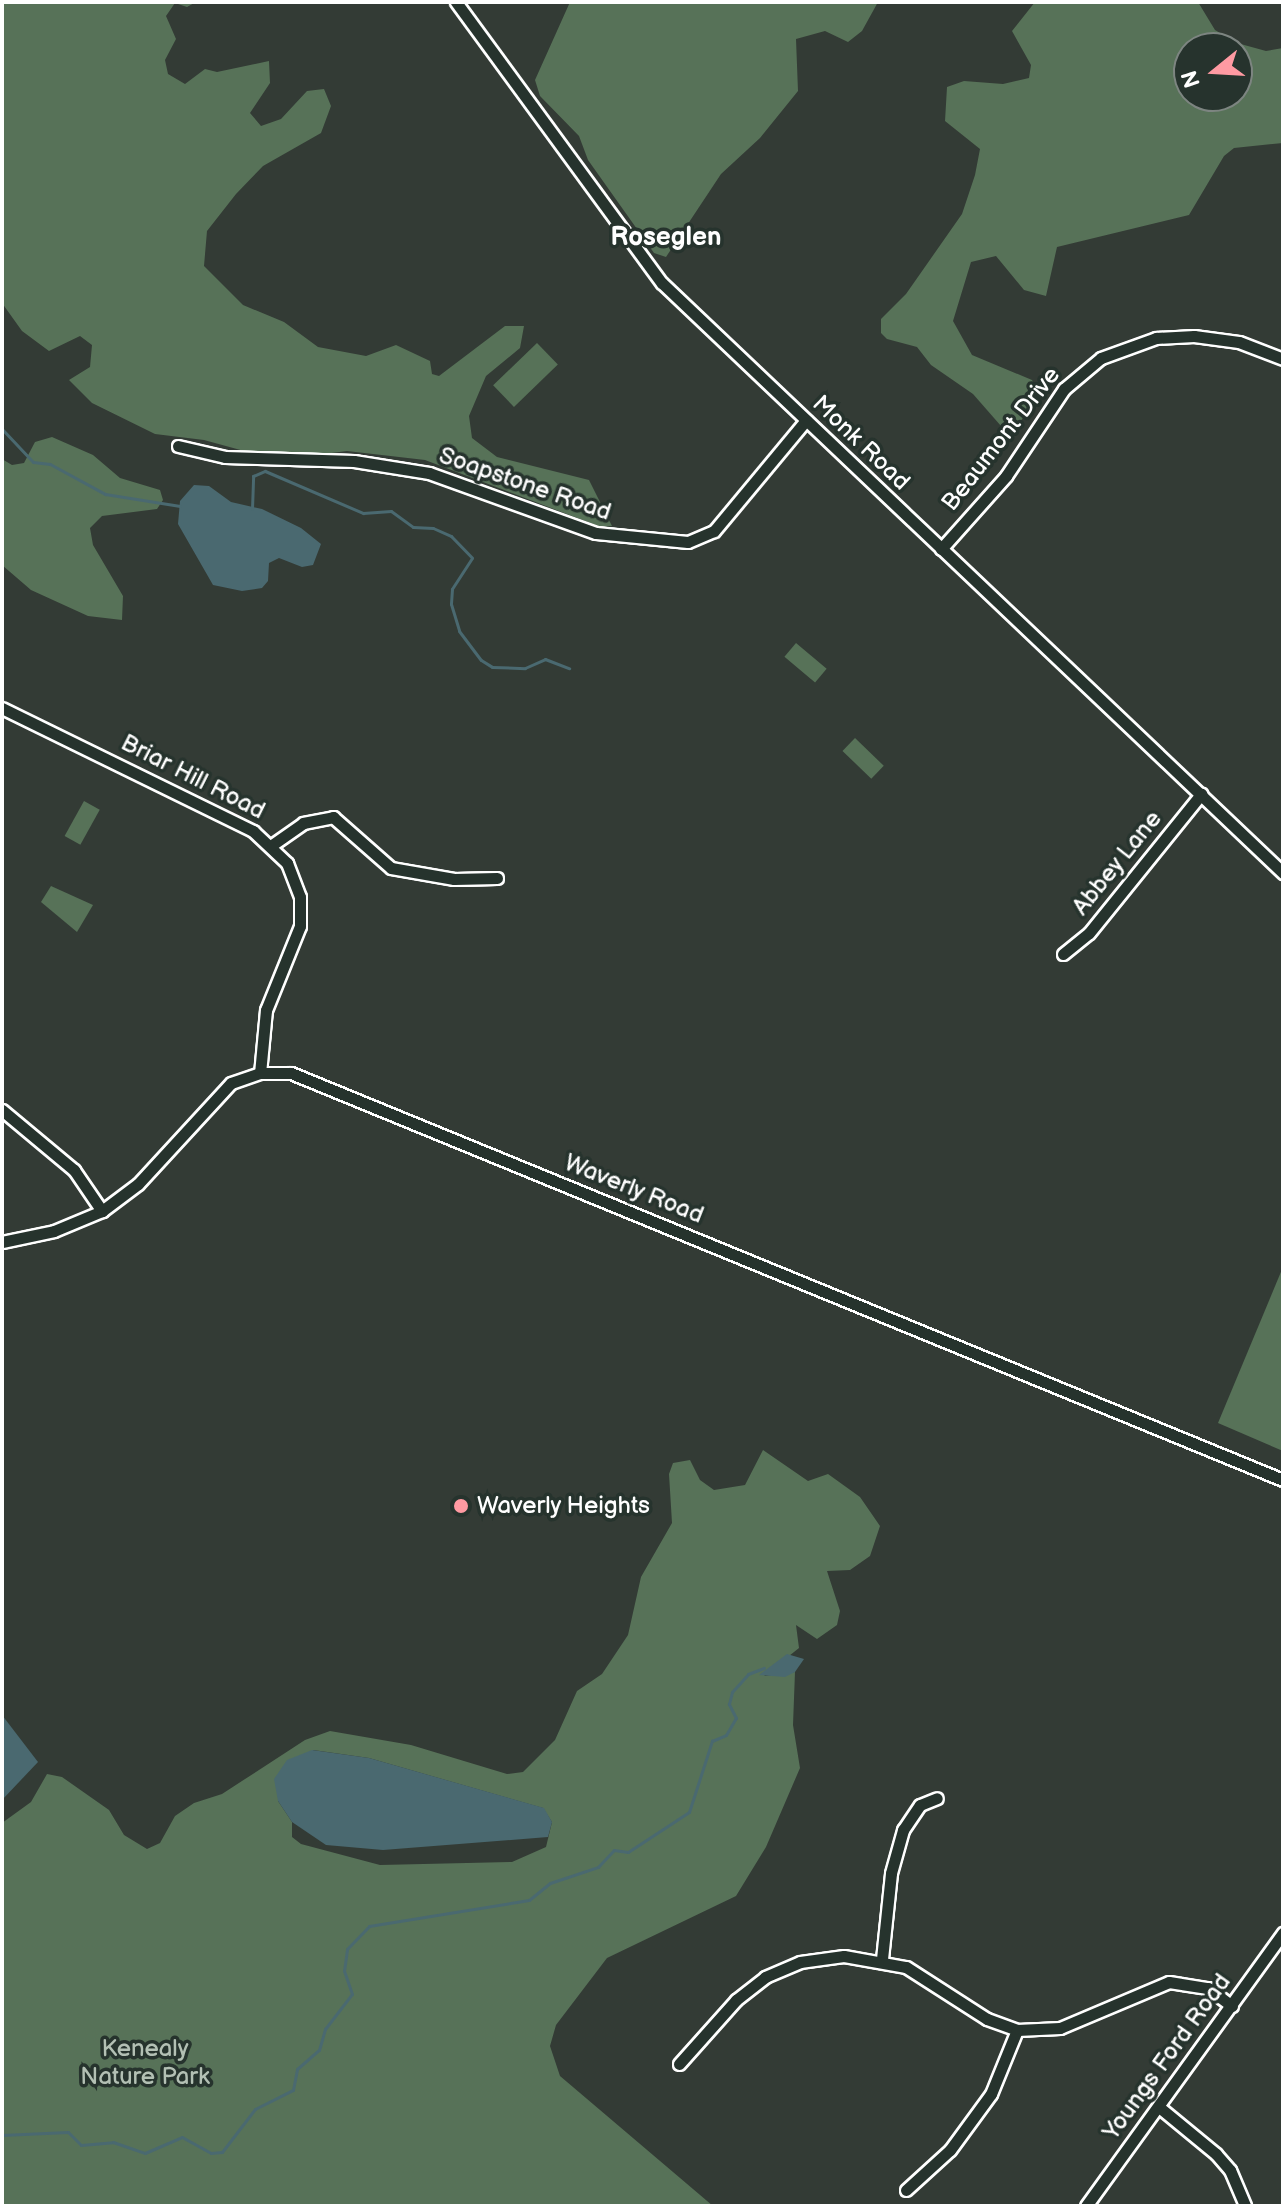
<!DOCTYPE html>
<html>
<head>
<meta charset="utf-8">
<style>
	body { margin:0 }
	#map { position:relative; width:1285px; height:2208px; overflow:hidden; background:#333b35; font-family:"Balsamiq Sans",sans-serif }
	div>[style] { position:absolute }
	.green>* { inset:0; background:#577258; transform-origin:0 0 }
	.water>* { inset:0; background:#4a6970 }
	.stream>* { height:3px; margin:-1.5px; padding:0 1.5px; transform-origin:1.5px; border-radius:1.5px; background:#4a6970 }
	.roads { filter:drop-shadow(2px 0 #fff) drop-shadow(-2px 0 #fff) drop-shadow(0 2px #fff) drop-shadow(0 -2px #fff) }
	.minor>* { height:11px; margin:-5.5px; padding:0 5.5px; transform-origin:5.5px; border-radius:5.5px; background:#26332d }
	.dots>* { width:22px; height:22px; translate:-50% -50%; box-sizing:border-box; border:4px solid #26332d; border-radius:50% }
	span { translate:-50% -50%; white-space:nowrap; text-align:center; line-height:1.15; -webkit-text-stroke:7px #26332d; paint-order:stroke }
	.street-label { font-size:24px; color:#fff }
	.poi-label { font-size:24px; color:#fff }
	.left { translate:0 -50%; text-align:left }
	.park-label { font-size:24px; color:#b3c0b4 }
	.neighbourhood-label { font-size:26px; color:#fff; font-weight:700 }
	.frame { position:absolute; inset:0; border:4px solid #fff; pointer-events:none }
	.north { position:absolute; left:1173px; top:32px; width:80px; height:80px; box-sizing:border-box; background:#26332d; border:2px solid #7d8581; border-radius:50%; rotate:252deg; font-size:22px; font-weight:700; line-height:32px; text-align:center; color:#fff }
	.north::after { content:''; display:block; margin:auto; width:28px; height:36px; background:#ff9aa2; clip-path:polygon(50% 0,100% 100%,50% 72%,0 100%) }
</style>
</head>
<body>
<div id="map">
	<div class="green">
		<div style="clip-path:polygon(2px 2px,196px 2px,187px 7px,175px 3px,166px 16px,176px 39px,165px 60px,168px 74px,185px 84px,205px 69px,217px 72px,269px 61px,270px 83px,250px 113px,261px 126px,281px 119px,307px 91px,324px 89px,331px 106px,321px 133px,263px 166px,236px 194px,207px 231px,204px 266px,243px 305px,284px 322px,318px 347px,366px 356px,396px 345px,430px 361px,432px 374px,439px 376px,505px 326px,524px 326px,520px 348px,486px 376px,469px 416px,472px 438px,497px 457px,589px 480px,612px 526px,601px 527px,425px 460px,347px 451px,301px 457px,255px 454px,204px 440px,155px 434px,92px 403px,69px 380px,90px 367px,92px 345px,80px 336px,49px 351px,22px 331px,2px 303px)"></div>
		<div style="clip-path:polygon(570px 2px,878px 2px,862px 31px,848px 42px,825px 31px,796px 39px,798px 91px,760px 138px,721px 174px,666px 257px,654px 253px,588px 160px,579px 136px,540px 96px,535px 80px)"></div>
		<div style="clip-path:polygon(evenodd,1035px 2px,1198px 2px,1215px 30px,1237px 43px,1266px 51px,1283px 48px,1283px 143px,1234px 148px,1224px 156px,1189px 215px,1057px 247px,1046px 296px,1024px 290px,996px 256px,971px 262px,953px 321px,972px 355px,1032px 380px,1039px 393px,1015px 430px,1001px 426px,973px 394px,931px 365px,917px 347px,887px 339px,881px 333px,881px 319px,906px 294px,962px 214px,975px 175px,980px 149px,945px 121px,947px 87px,964px 81px,1003px 84px,1029px 78px,1031px 65px,1012px 31px,1035px 2px,1189px 48px,1237px 48px,1237px 96px,1189px 96px,1189px 48px)"></div>
		<div style="left:537px;top:343px;width:30px;height:61px;rotate:46deg"></div>
		<div style="clip-path:polygon(52px 437px,93px 455px,120px 478px,160px 490px,163px 500px,157px 509px,102px 516px,90px 528px,93px 545px,123px 596px,122px 620px,88px 616px,31px 590px,2px 565px,2px 459px,12px 465px,24px 463px,35px 442px)"></div>
		<div style="left:796px;top:643px;width:40px;height:18px;rotate:40deg"></div>
		<div style="left:855px;top:738px;width:40px;height:18px;rotate:44deg"></div>
		<div style="left:84px;top:801px;width:18px;height:40px;rotate:29deg"></div>
		<div style="clip-path:polygon(51px 886px,93px 905px,77px 932px,41px 902px)"></div>
		<div style="clip-path:polygon(1283px 1267px,1283px 1451px,1218px 1423px)"></div>
		<div style="clip-path:polygon(evenodd,763px 1450px,808px 1481px,828px 1474px,860px 1497px,880px 1526px,870px 1556px,850px 1570px,827px 1571px,840px 1611px,837px 1625px,817px 1639px,796px 1625px,799px 1648px,764px 1676px,795px 1672px,793px 1725px,800px 1768px,766px 1847px,736px 1896px,607px 1958px,556px 2025px,550px 2046px,560px 2076px,713px 2206px,2px 2206px,2px 1823px,31px 1802px,47px 1774px,62px 1777px,109px 1810px,124px 1835px,147px 1849px,160px 1843px,175px 1816px,194px 1803px,222px 1794px,305px 1740px,330px 1731px,411px 1745px,507px 1774px,523px 1772px,555px 1740px,577px 1691px,602px 1674px,628px 1635px,641px 1577px,672px 1523px,669px 1474px,673px 1463px,690px 1460px,700px 1480px,714px 1490px,745px 1485px,763px 1450px,313px 1750px,369px 1758px,543px 1808px,552px 1822px,546px 1847px,512px 1862px,380px 1865px,301px 1844px,292px 1837px,292px 1822px,278px 1801px,313px 1750px)"></div>
	</div>
	<div class="water">
		<div style="clip-path:polygon(194px 485px,209px 486px,231px 502px,262px 509px,301px 528px,321px 544px,313px 565px,302px 567px,279px 558px,269px 563px,268px 581px,262px 588px,242px 591px,213px 585px,178px 524px,180px 501px)"></div>
		<div style="clip-path:polygon(787px 1654px,804px 1659px,795px 1672px,785px 1677px,759px 1675px)"></div>
		<div style="clip-path:polygon(2px 1715px,38px 1762px,2px 1800px)"></div>
		<div style="clip-path:polygon(312px 1750px,369px 1758px,544px 1808px,552px 1822px,548px 1837px,383px 1850px,326px 1845px,292px 1822px,278px 1801px,274px 1779px,287px 1760px)"></div>
	</div>
	<div class="stream">
		<div style="left:2px;top:429px;width:45px;rotate:46.8deg"></div>
		<div style="left:33px;top:462px;width:17px;rotate:7deg"></div>
		<div style="left:50px;top:464px;width:63px;rotate:28.6deg"></div>
		<div style="left:105px;top:494px;width:76px;rotate:9.1deg"></div>
		<div style="left:252px;top:509px;width:33px;rotate:-88deg"></div>
		<div style="left:253px;top:476px;width:13px;rotate:-23deg"></div>
		<div style="left:265px;top:471px;width:107px;rotate:23.2deg"></div>
		<div style="left:363px;top:513px;width:28px;rotate:-4deg"></div>
		<div style="left:391px;top:511px;width:27px;rotate:36deg"></div>
		<div style="left:413px;top:527px;width:20px;rotate:3deg"></div>
		<div style="left:433px;top:528px;width:20px;rotate:24deg"></div>
		<div style="left:451px;top:536px;width:30px;rotate:46deg"></div>
		<div style="left:472px;top:558px;width:37px;rotate:123deg"></div>
		<div style="left:452px;top:589px;width:15px;rotate:94deg"></div>
		<div style="left:451px;top:604px;width:28px;rotate:73deg"></div>
		<div style="left:459px;top:631px;width:36px;rotate:53deg"></div>
		<div style="left:481px;top:660px;width:13px;rotate:32deg"></div>
		<div style="left:492px;top:667px;width:33px;rotate:2deg"></div>
		<div style="left:525px;top:668px;width:22px;rotate:-24deg"></div>
		<div style="left:545px;top:659px;width:26px;rotate:21deg"></div>
		<div style="left:2px;top:2135px;width:66px;rotate:-2.6deg"></div>
		<div style="left:68px;top:2132px;width:18px;rotate:45deg"></div>
		<div style="left:81px;top:2145px;width:32px;rotate:-5deg"></div>
		<div style="left:113px;top:2142px;width:34px;rotate:19deg"></div>
		<div style="left:145px;top:2153px;width:40px;rotate:-23.4deg"></div>
		<div style="left:182px;top:2137px;width:33px;rotate:29deg"></div>
		<div style="left:211px;top:2153px;width:11px;rotate:-5deg"></div>
		<div style="left:222px;top:2152px;width:54px;rotate:-52.5deg"></div>
		<div style="left:255px;top:2109px;width:42px;rotate:-26.6deg"></div>
		<div style="left:293px;top:2090px;width:21px;rotate:-79deg"></div>
		<div style="left:297px;top:2069px;width:29px;rotate:-41deg"></div>
		<div style="left:319px;top:2050px;width:22px;rotate:-74deg"></div>
		<div style="left:325px;top:2029px;width:44px;rotate:-52.4deg"></div>
		<div style="left:352px;top:1994px;width:24px;rotate:-109deg"></div>
		<div style="left:344px;top:1971px;width:22px;rotate:-82deg"></div>
		<div style="left:347px;top:1949px;width:32px;rotate:-46deg"></div>
		<div style="left:369px;top:1926px;width:162px;rotate:-9.2deg"></div>
		<div style="left:529px;top:1900px;width:27px;rotate:-39deg"></div>
		<div style="left:550px;top:1883px;width:51px;rotate:-18.4deg"></div>
		<div style="left:598px;top:1867px;width:23px;rotate:-47deg"></div>
		<div style="left:614px;top:1850px;width:14px;rotate:8deg"></div>
		<div style="left:628px;top:1852px;width:73px;rotate:-33.3deg"></div>
		<div style="left:689px;top:1812px;width:75px;rotate:-72.1deg"></div>
		<div style="left:712px;top:1741px;width:15px;rotate:-23deg"></div>
		<div style="left:726px;top:1735px;width:20px;rotate:-60deg"></div>
		<div style="left:736px;top:1718px;width:16px;rotate:-117deg"></div>
		<div style="left:729px;top:1704px;width:12px;rotate:-76deg"></div>
		<div style="left:732px;top:1692px;width:24px;rotate:-48deg"></div>
		<div style="left:748px;top:1674px;width:17px;rotate:-21deg"></div>
	</div>
	<div class="roads">
		<div class="minor">
			<div style="left:456px;top:2px;width:348px;rotate:53.8deg"></div>
			<div style="left:662px;top:283px;width:857px;rotate:43.53deg"></div>
			<div style="left:178px;top:446px;width:48px;rotate:13.2deg"></div>
			<div style="left:225px;top:457px;width:129px;rotate:1.8deg"></div>
			<div style="left:354px;top:461px;width:76px;rotate:9.1deg"></div>
			<div style="left:429px;top:473px;width:177px;rotate:19.8deg"></div>
			<div style="left:596px;top:533px;width:92px;rotate:5.6deg"></div>
			<div style="left:688px;top:542px;width:28px;rotate:-23deg"></div>
			<div style="left:714px;top:531px;width:144px;rotate:-50.3deg"></div>
			<div style="left:941px;top:549px;width:98px;rotate:-48.3deg"></div>
			<div style="left:1006px;top:476px;width:105px;rotate:-56.3deg"></div>
			<div style="left:1064px;top:389px;width:48px;rotate:-40deg"></div>
			<div style="left:1101px;top:358px;width:59px;rotate:-20deg"></div>
			<div style="left:1156px;top:338px;width:38px;rotate:-3deg"></div>
			<div style="left:1194px;top:336px;width:45px;rotate:7.6deg"></div>
			<div style="left:1239px;top:342px;width:47px;rotate:21.1deg"></div>
			<div style="left:2px;top:708px;width:280px;rotate:26.1deg"></div>
			<div style="left:253px;top:831px;width:47px;rotate:43.3deg"></div>
			<div style="left:287px;top:863px;width:36px;rotate:69deg"></div>
			<div style="left:300px;top:897px;width:29px;rotate:90deg"></div>
			<div style="left:300px;top:926px;width:91px;rotate:112deg"></div>
			<div style="left:266px;top:1010px;width:63px;rotate:95.4deg"></div>
			<div style="left:272px;top:845px;width:38px;rotate:-35deg"></div>
			<div style="left:303px;top:823px;width:31px;rotate:-11deg"></div>
			<div style="left:333px;top:817px;width:77px;rotate:41.3deg"></div>
			<div style="left:391px;top:868px;width:64px;rotate:9.9deg"></div>
			<div style="left:454px;top:879px;width:43px;rotate:-1.3deg"></div>
			<div style="left:1063px;top:954px;width:33px;rotate:-39deg"></div>
			<div style="left:1089px;top:933px;width:179px;rotate:-51.1deg"></div>
			<div style="left:2px;top:1110px;width:94px;rotate:39.8deg"></div>
			<div style="left:74px;top:1170px;width:50px;rotate:55.7deg"></div>
			<div style="left:2px;top:1242px;width:53px;rotate:-11.9deg"></div>
			<div style="left:54px;top:1231px;width:52px;rotate:-22.6deg"></div>
			<div style="left:102px;top:1211px;width:45px;rotate:-36.9deg"></div>
			<div style="left:138px;top:1184px;width:137px;rotate:-47.4deg"></div>
			<div style="left:231px;top:1083px;width:31px;rotate:-19deg"></div>
			<div style="left:260px;top:1073px;width:31px"></div>
			<div style="left:291px;top:1073px;width:1072px;rotate:22.31deg"></div>
			<div style="left:882px;top:1959px;width:86px;rotate:-84deg"></div>
			<div style="left:891px;top:1873px;width:45px;rotate:-74.4deg"></div>
			<div style="left:903px;top:1830px;width:30px;rotate:-56deg"></div>
			<div style="left:920px;top:1805px;width:18px;rotate:-22deg"></div>
			<div style="left:679px;top:2064px;width:86px;rotate:-48.3deg"></div>
			<div style="left:736px;top:2000px;width:37px;rotate:-38deg"></div>
			<div style="left:765px;top:1977px;width:38px;rotate:-23deg"></div>
			<div style="left:800px;top:1962px;width:44px;rotate:-7.8deg"></div>
			<div style="left:844px;top:1956px;width:63px;rotate:10.1deg"></div>
			<div style="left:906px;top:1967px;width:96px;rotate:32.7deg"></div>
			<div style="left:987px;top:2019px;width:32px;rotate:20deg"></div>
			<div style="left:1017px;top:2030px;width:43px;rotate:-2.7deg"></div>
			<div style="left:1060px;top:2028px;width:118px;rotate:-22.9deg"></div>
			<div style="left:1169px;top:1982px;width:39px;rotate:9deg"></div>
			<div style="left:1208px;top:1988px;width:30px;rotate:37deg"></div>
			<div style="left:1159px;top:2107px;width:74px;rotate:39.5deg"></div>
			<div style="left:1216px;top:2154px;width:21px;rotate:49deg"></div>
			<div style="left:1230px;top:2170px;width:39px;rotate:67deg"></div>
			<div style="left:906px;top:2190px;width:59px;rotate:-42.3deg"></div>
			<div style="left:950px;top:2150px;width:69px;rotate:-53.8deg"></div>
			<div style="left:991px;top:2094px;width:69px;rotate:-67.9deg"></div>
			<div style="left:1086px;top:2206px;width:337px;rotate:-54.2deg"></div>
		</div>
	</div>
	<div class="dots">
		<div style="left:461px;top:1506px;background:#ff9aa2"></div>
	</div>
	<div class="street-label">
		<span style="left:1001px;top:439px;rotate:-52deg">Beaumont Drive</span>
		<span style="left:861px;top:443px;rotate:44deg">Monk Road</span>
		<span style="left:525px;top:484px;rotate:19deg">Soapstone Road</span>
		<span style="left:193px;top:777px;rotate:27deg">Briar Hill Road</span>
		<span style="left:1117px;top:863px;rotate:-51deg">Abbey Lane</span>
		<span style="left:634px;top:1189px;rotate:22deg">Waverly Road</span>
		<span style="left:1167px;top:2057px;rotate:-54deg">Youngs Ford Road</span>
	</div>
	<div class="poi-label">
		<span class="left" style="left:477px;top:1506px">Waverly Heights</span>
	</div>
	<div class="park-label">
		<span style="left:145px;top:2063px">Kenealy<br>Nature Park</span>
	</div>
	<div class="neighbourhood-label">
		<span style="left:666px;top:238px">Roseglen</span>
	</div>
	<div class="frame"></div>
	<div class="north">N</div>
</div>
</body>
</html>
